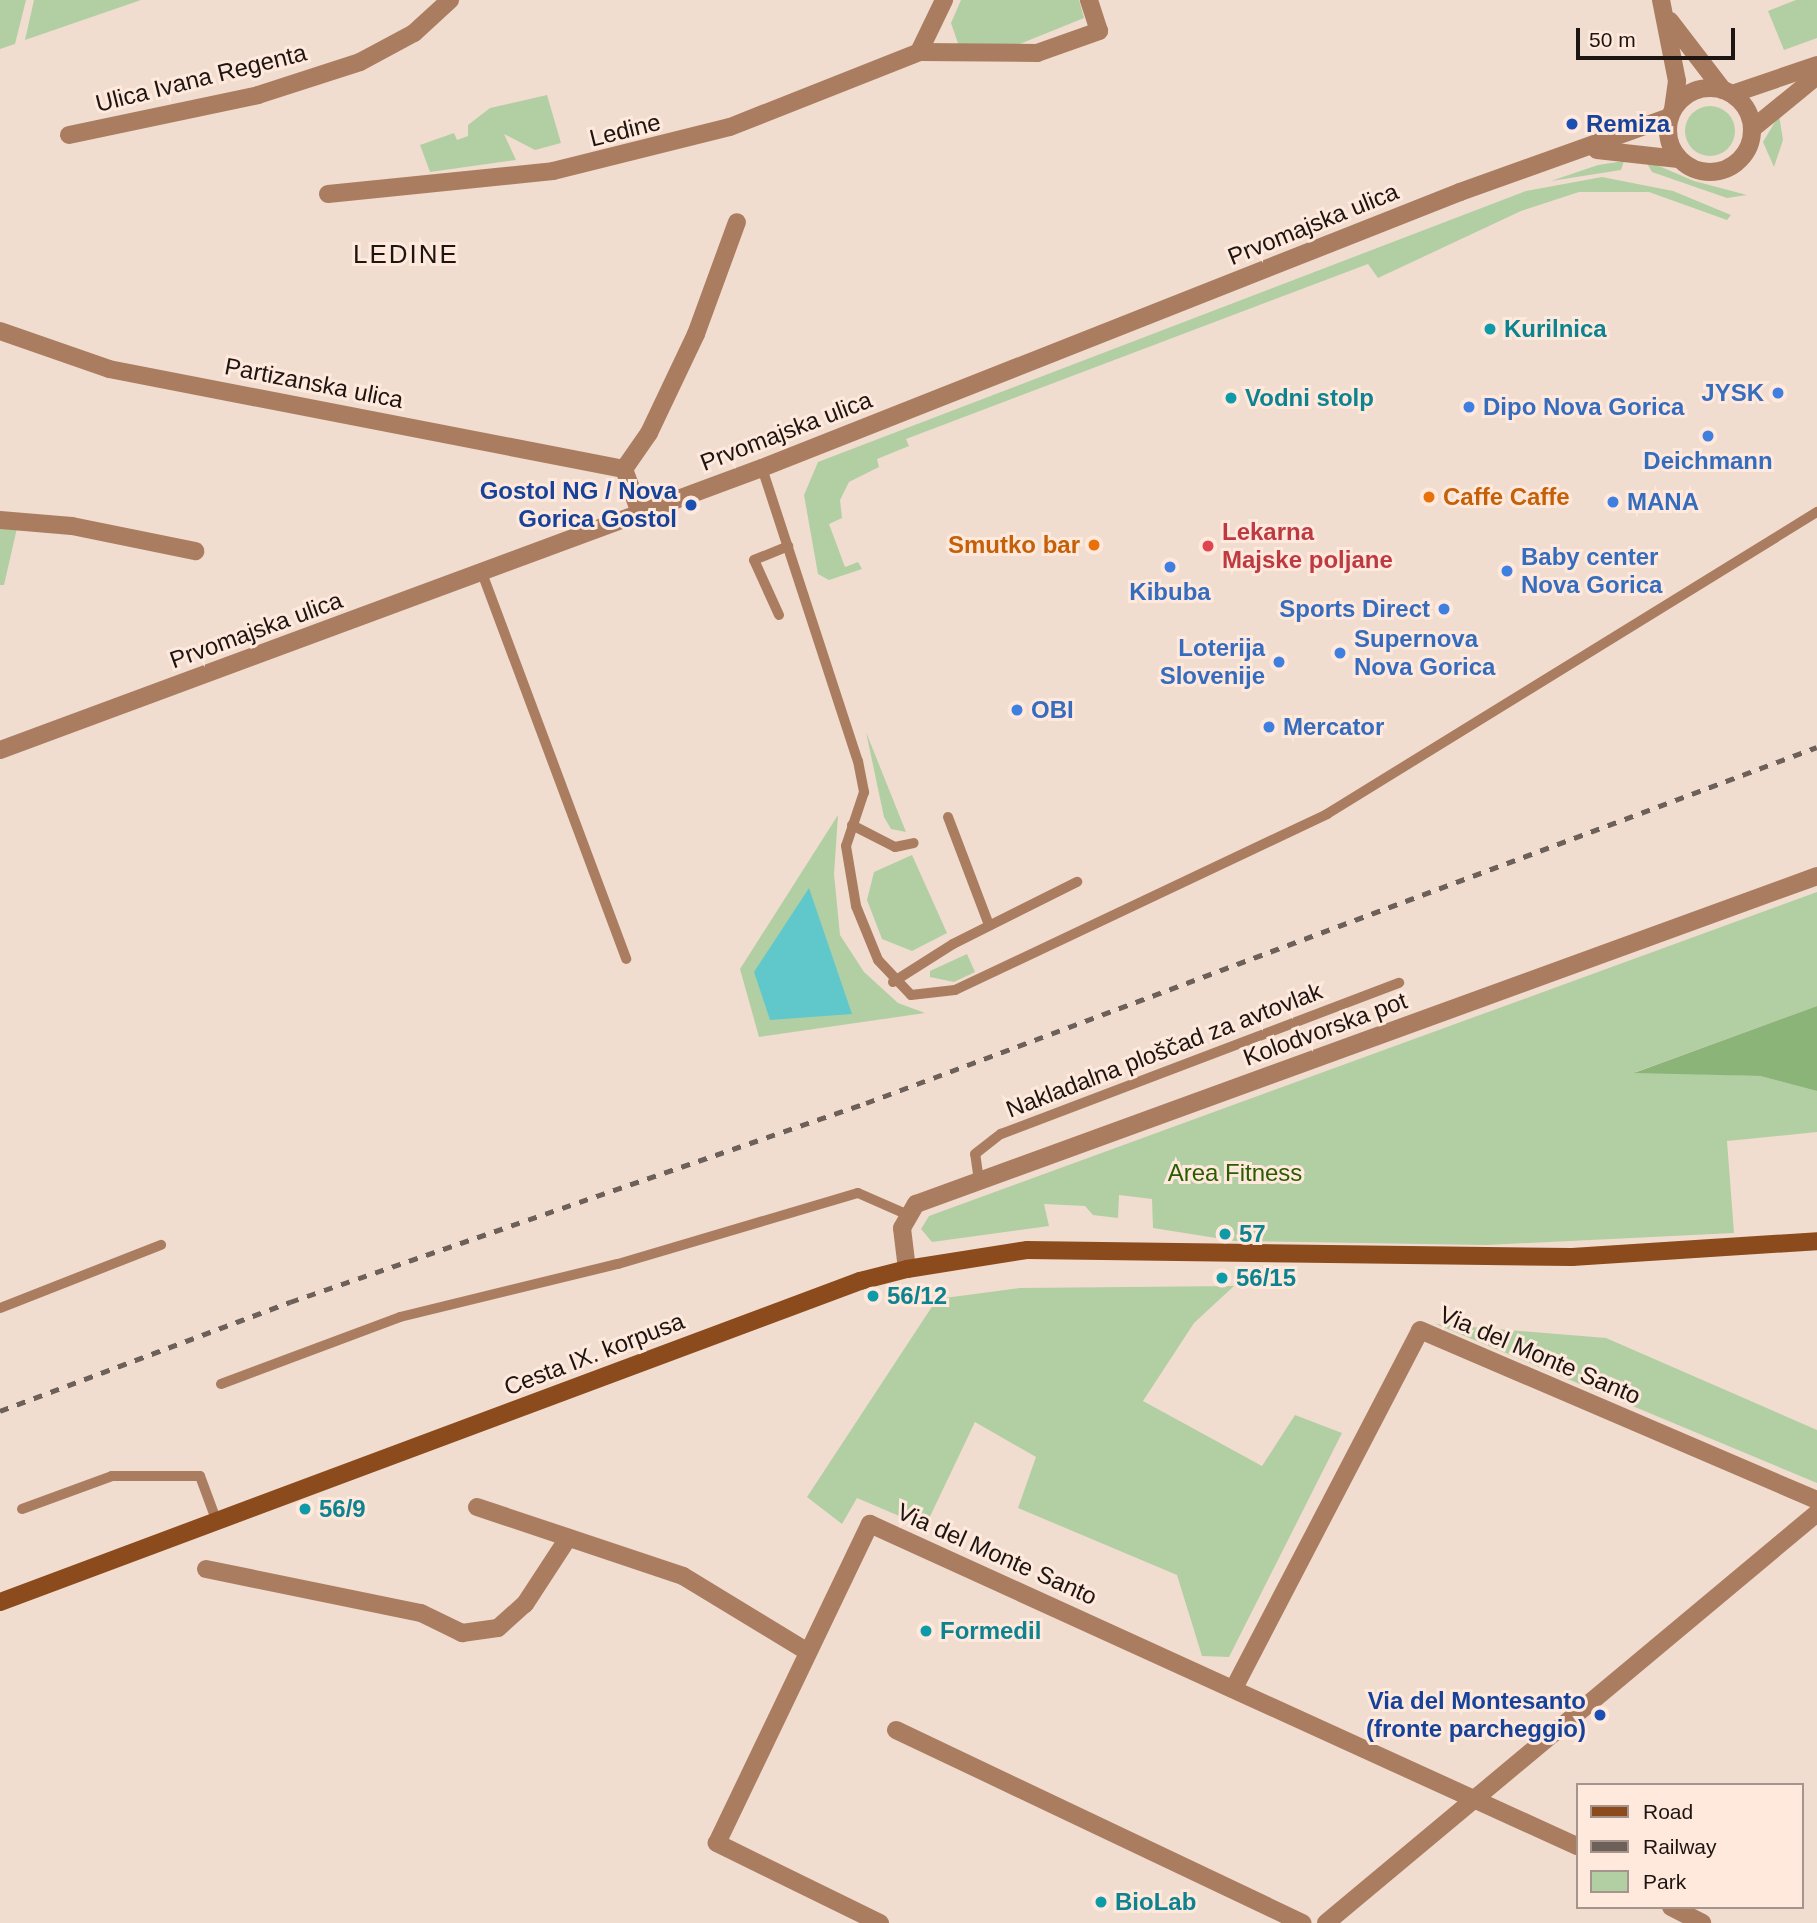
<!DOCTYPE html>
<html>
<head>
<meta charset="utf-8">
<style>
	body { margin:0 }
	#map { position:relative; width:1817px; height:1923px; overflow:hidden; background:#f1dcd0; font-family:Helvetica,sans-serif }
	div>[style] { position:absolute }
	.green>* { inset:0; background:#b2cfa4 }
	.round { border-radius:50% }
	.forest>* { inset:0; background:#8bb578 }
	.water>* { inset:0; background:#60c8ca }
	.service>* { height:10px; margin:-5px; padding:0 5px; transform-origin:5px; border-radius:5px; background:#ab7d60 }
	.minor>* { height:18px; margin:-9px; padding:0 9px; transform-origin:9px; border-radius:9px; background:#ab7d60 }
	.tertiary>* { height:18px; margin:-9px; padding:0 9px; transform-origin:9px; border-radius:9px; background:#ab7d60 }
	.tertiary>.ring { margin:-9px; padding:0; box-sizing:content-box; background:none; border:18px solid #ab7d60; border-radius:50% }
	.secondary>* { height:18px; margin:-9px; padding:0 9px; transform-origin:9px; border-radius:9px; background:#8c4b1c }
	.rail>* { height:5px; margin-top:-2.5px; transform-origin:0; background:repeating-linear-gradient(90deg,#6d6059 0 9px,transparent 0 18px) }
	.dots>* { width:19px; height:19px; translate:-50% -50%; box-sizing:border-box; border:4px solid #ffe9dd; border-radius:50% }
	span { translate:-50% -50%; white-space:nowrap; text-align:center; line-height:1.15; -webkit-text-stroke:6px #ffe9dd; paint-order:stroke }
	.street-label { font-size:24px; color:#1d1511 }
	.transit-label { font-size:24px; color:#164399; font-weight:700 }
	.left { translate:0 -50%; text-align:left }
	.right { translate:-100% -50%; text-align:right }
	.culture-label { font-size:24px; color:#0d838f; font-weight:700 }
	.shop-label { font-size:24px; color:#366cbe; font-weight:700 }
	.food-label { font-size:24px; color:#c56008; font-weight:700 }
	.health-label { font-size:24px; color:#be3a42; font-weight:700 }
	.park-label { font-size:24px; color:#2a5d01 }
	.neighbourhood-label { font-size:26px; color:#1d1511; letter-spacing:2px }
	.legend { position:absolute; left:1576px; top:1783px; width:228px; height:126px; box-sizing:border-box; background:#ffe9dd; border:2px solid #a5948b; margin:0; padding:9px 12px; list-style:none; font-size:21px; color:#1d1511 }
	.legend li { display:flex; align-items:center; gap:14px; height:35px }
	.legend b { width:35px; border:2px solid #a5948b }
	.scale { position:absolute; left:1576px; top:28px; width:159px; height:32px; box-sizing:border-box; border:4px solid #1d1511; border-top:0; padding-left:9px; font-size:21px; line-height:24px; white-space:nowrap; color:#1d1511; -webkit-text-stroke:5px #ffe9dd; paint-order:stroke }
</style>
</head>
<body>
<div id="map">
	<div class="green">
		<div style="clip-path:polygon(0 0,26px 0,15px 44px,0 49px)"></div>
		<div style="clip-path:polygon(34px 0,141px 0,25px 40px)"></div>
		<div style="clip-path:polygon(961px 0,1079px 0,1084px 18px,1007px 49px,960px 49px,951px 23px)"></div>
		<div style="clip-path:polygon(1796px 0,1817px 0,1817px 38px,1784px 50px,1768px 11px)"></div>
		<div style="clip-path:polygon(547px 95px,561px 143px,535px 150px,504px 134px,516px 160px,430px 172px,420px 145px,454px 133px,457px 140px,468px 136px,468px 125px,490px 108px)"></div>
		<div class="round" style="left:1685px;top:106px;width:50px;height:50px"></div>
		<div style="clip-path:polygon(1779px 115px,1783px 140px,1774px 167px,1763px 142px)"></div>
		<div style="clip-path:polygon(1645px 160px,1694px 181px,1747px 195px,1727px 198px,1652px 172px)"></div>
		<div style="clip-path:polygon(1624px 161px,1621px 170px,1551px 181px,1598px 165px)"></div>
		<div style="clip-path:polygon(1602px 177px,1673px 191px,1731px 215px,1727px 220px,1649px 192px,1579px 192px,1521px 211px,1378px 278px,1368px 264px,906px 439px,909px 446px,877px 459px,879px 467px,849px 482px,840px 500px,842px 518px,829px 524px,845px 567px,858px 562px,862px 569px,829px 580px,818px 574px,804px 495px,818px 462px,1526px 191px)"></div>
		<div style="clip-path:polygon(17px 528px,4px 585px,0 585px,0 529px)"></div>
		<div style="clip-path:polygon(866px 732px,906px 832px,891px 829px,884px 817px)"></div>
		<div style="clip-path:polygon(838px 815px,834px 874px,840px 935px,864px 972px,898px 1003px,925px 1013px,759px 1037px,740px 969px)"></div>
		<div style="clip-path:polygon(912px 855px,947px 933px,912px 951px,882px 939px,867px 900px,874px 872px)"></div>
		<div style="clip-path:polygon(1817px 892px,1817px 1006px,1636px 1072px,1760px 1076px,1817px 1091px,1817px 1132px,1727px 1141px,1734px 1233px,1487px 1245px,1235px 1241px,1153px 1228px,1152px 1199px,1119px 1195px,1118px 1218px,1093px 1215px,1085px 1206px,1044px 1204px,1049px 1226px,932px 1242px,921px 1229px,929px 1216px)"></div>
		<div style="clip-path:polygon(967px 954px,975px 972px,954px 982px,930px 977px,930px 971px)"></div>
		<div style="clip-path:polygon(1234px 1286px,1194px 1323px,1143px 1401px,1262px 1466px,1295px 1415px,1342px 1433px,1229px 1657px,1202px 1656px,1177px 1575px,1018px 1508px,1036px 1457px,975px 1422px,925px 1527px,857px 1498px,842px 1524px,807px 1497px,937px 1299px,1020px 1288px)"></div>
		<div style="clip-path:polygon(1436px 1324px,1606px 1338px,1817px 1430px,1817px 1483px)"></div>
	</div>
	<div class="forest">
		<div style="clip-path:polygon(1817px 1006px,1817px 1091px,1760px 1076px,1634px 1073px)"></div>
	</div>
	<div class="water">
		<div style="clip-path:polygon(809px 888px,852px 1014px,770px 1020px,754px 972px)"></div>
	</div>
	<div class="service">
		<div style="left:762px;top:468px;width:308px;rotate:71.9deg"></div>
		<div style="left:858px;top:761px;width:32px;rotate:79deg"></div>
		<div style="left:864px;top:792px;width:57px;rotate:108.4deg"></div>
		<div style="left:846px;top:846px;width:61px;rotate:80.5deg"></div>
		<div style="left:856px;top:906px;width:58px;rotate:67.8deg"></div>
		<div style="left:878px;top:960px;width:48px;rotate:46.7deg"></div>
		<div style="left:911px;top:995px;width:44px;rotate:-6.5deg"></div>
		<div style="left:955px;top:990px;width:412px;rotate:-25.3deg"></div>
		<div style="left:1327px;top:814px;width:576px;rotate:-31.65deg"></div>
		<div style="left:482px;top:573px;width:412px;rotate:69.5deg"></div>
		<div style="left:779px;top:615px;width:60px;rotate:-114.4deg"></div>
		<div style="left:754px;top:560px;width:37px;rotate:-22deg"></div>
		<div style="left:948px;top:817px;width:116px;rotate:69.2deg"></div>
		<div style="left:852px;top:825px;width:48px;rotate:27.1deg"></div>
		<div style="left:895px;top:847px;width:19px;rotate:-12deg"></div>
		<div style="left:893px;top:982px;width:71px;rotate:-32.3deg"></div>
		<div style="left:953px;top:944px;width:139px;rotate:-26.6deg"></div>
		<div style="left:979px;top:1181px;width:27px;rotate:-98deg"></div>
		<div style="left:975px;top:1154px;width:33px;rotate:-38deg"></div>
		<div style="left:1001px;top:1134px;width:426px;rotate:-20.8deg"></div>
		<div style="left:0;top:1308px;width:173px;rotate:-21.4deg"></div>
		<div style="left:221px;top:1384px;width:191px;rotate:-20.5deg"></div>
		<div style="left:400px;top:1317px;width:224px;rotate:-13.7deg"></div>
		<div style="left:618px;top:1264px;width:250px;rotate:-16.5deg"></div>
		<div style="left:858px;top:1193px;width:52px;rotate:23.6deg"></div>
		<div style="left:22px;top:1509px;width:96px;rotate:-20.1deg"></div>
		<div style="left:112px;top:1476px;width:88px"></div>
		<div style="left:200px;top:1476px;width:49px;rotate:69.7deg"></div>
	</div>
	<div class="minor">
		<div style="left:1661px;top:0;width:83px;rotate:78.8deg"></div>
		<div style="left:1677px;top:81px;width:27px;rotate:98deg"></div>
		<div style="left:1670px;top:21px;width:87px;rotate:52.5deg"></div>
		<div style="left:919px;top:52px;width:118px;rotate:0.5deg"></div>
		<div style="left:1037px;top:53px;width:66px;rotate:-19.5deg"></div>
		<div style="left:1099px;top:31px;width:33px;rotate:-108deg"></div>
		<div style="left:69px;top:135px;width:193px;rotate:-11.9deg"></div>
		<div style="left:258px;top:95px;width:107px;rotate:-17.9deg"></div>
		<div style="left:360px;top:62px;width:61px;rotate:-28.2deg"></div>
		<div style="left:414px;top:33px;width:49px;rotate:-42.5deg"></div>
		<div style="left:328px;top:194px;width:226px;rotate:-5.8deg"></div>
		<div style="left:553px;top:171px;width:182px;rotate:-14deg"></div>
		<div style="left:730px;top:127px;width:203px;rotate:-21.6deg"></div>
		<div style="left:919px;top:52px;width:58px;rotate:-64.3deg"></div>
		<div style="left:0;top:331px;width:115px;rotate:19.2deg"></div>
		<div style="left:109px;top:369px;width:525px;rotate:10.99deg"></div>
		<div style="left:624px;top:469px;width:47px;rotate:70deg"></div>
		<div style="left:624px;top:469px;width:44px;rotate:-55.2deg"></div>
		<div style="left:649px;top:433px;width:110px;rotate:-64.6deg"></div>
		<div style="left:696px;top:334px;width:119px;rotate:-69.9deg"></div>
		<div style="left:0;top:520px;width:72px;rotate:4.8deg"></div>
		<div style="left:72px;top:526px;width:126px;rotate:11.5deg"></div>
		<div style="left:907px;top:1269px;width:41px;rotate:-97deg"></div>
		<div style="left:902px;top:1228px;width:28px;rotate:-60deg"></div>
		<div style="left:916px;top:1204px;width:959px;rotate:-20deg"></div>
		<div style="left:477px;top:1507px;width:217px;rotate:18.5deg"></div>
		<div style="left:683px;top:1576px;width:146px;rotate:31.3deg"></div>
		<div style="left:206px;top:1569px;width:219px;rotate:11.6deg"></div>
		<div style="left:421px;top:1613px;width:46px;rotate:26deg"></div>
		<div style="left:462px;top:1633px;width:36px;rotate:-8deg"></div>
		<div style="left:498px;top:1628px;width:36px;rotate:-42deg"></div>
		<div style="left:525px;top:1604px;width:79px;rotate:-56.9deg"></div>
		<div style="left:1234px;top:1688px;width:403px;rotate:-62.5deg"></div>
		<div style="left:1420px;top:1330px;width:432px;rotate:23.2deg"></div>
		<div style="left:896px;top:1730px;width:450px;rotate:25.4deg"></div>
		<div style="left:1671px;top:1907px;width:35px;rotate:27deg"></div>
		<div style="left:880px;top:1923px;width:182px;rotate:-153.9deg"></div>
		<div style="left:717px;top:1843px;width:354px;rotate:-64.4deg"></div>
		<div style="left:870px;top:1524px;width:777px;rotate:24.49deg"></div>
		<div style="left:1326px;top:1923px;width:640px;rotate:-39.86deg"></div>
	</div>
	<div class="tertiary">
		<div class="ring" style="left:1668px;top:88px;width:66px;height:66px"></div>
		<div style="left:1732px;top:94px;width:90px;rotate:-18.8deg"></div>
		<div style="left:1752px;top:129px;width:84px;rotate:-39.2deg"></div>
		<div style="left:1597px;top:150px;width:82px;rotate:6.3deg"></div>
		<div style="left:0;top:750px;width:813px;rotate:-20.31deg"></div>
		<div style="left:762px;top:468px;width:751px;rotate:-21.57deg"></div>
		<div style="left:1460px;top:192px;width:222px;rotate:-19.7deg"></div>
	</div>
	<div class="secondary">
		<div style="left:0;top:1602px;width:918px;rotate:-20.47deg"></div>
		<div style="left:860px;top:1281px;width:49px;rotate:-14.3deg"></div>
		<div style="left:907px;top:1269px;width:121px;rotate:-9deg"></div>
		<div style="left:1027px;top:1250px;width:545px;rotate:0.74deg"></div>
		<div style="left:1572px;top:1257px;width:246px;rotate:-3.7deg"></div>
	</div>
	<div class="rail">
		<div style="left:0;top:1411px;width:310px;rotate:-20.6deg"></div>
		<div style="left:290px;top:1302px;width:609px;rotate:-19.06deg"></div>
		<div style="left:866px;top:1103px;width:1015px;rotate:-20.52deg"></div>
	</div>
	<div class="dots">
		<div style="left:1572px;top:124px;background:#1a4fb4"></div>
		<div style="left:1490px;top:329px;background:#0f9aa8"></div>
		<div style="left:1778px;top:393px;background:#3f7fe0"></div>
		<div style="left:1231px;top:398px;background:#0f9aa8"></div>
		<div style="left:1469px;top:407px;background:#3f7fe0"></div>
		<div style="left:1708px;top:436px;background:#3f7fe0"></div>
		<div style="left:1429px;top:497px;background:#e8710a"></div>
		<div style="left:1613px;top:502px;background:#3f7fe0"></div>
		<div style="left:691px;top:505px;background:#1a4fb4"></div>
		<div style="left:1094px;top:545px;background:#e8710a"></div>
		<div style="left:1208px;top:546px;background:#e0444e"></div>
		<div style="left:1170px;top:567px;background:#3f7fe0"></div>
		<div style="left:1507px;top:571px;background:#3f7fe0"></div>
		<div style="left:1444px;top:609px;background:#3f7fe0"></div>
		<div style="left:1340px;top:653px;background:#3f7fe0"></div>
		<div style="left:1279px;top:662px;background:#3f7fe0"></div>
		<div style="left:1017px;top:710px;background:#3f7fe0"></div>
		<div style="left:1269px;top:727px;background:#3f7fe0"></div>
		<div style="left:1225px;top:1234px;background:#0f9aa8"></div>
		<div style="left:1222px;top:1278px;background:#0f9aa8"></div>
		<div style="left:873px;top:1296px;background:#0f9aa8"></div>
		<div style="left:305px;top:1509px;background:#0f9aa8"></div>
		<div style="left:926px;top:1631px;background:#0f9aa8"></div>
		<div style="left:1600px;top:1715px;background:#1a4fb4"></div>
		<div style="left:1101px;top:1902px;background:#0f9aa8"></div>
	</div>
	<div class="street-label">
		<span style="left:201px;top:78px;rotate:-14deg">Ulica Ivana Regenta</span>
		<span style="left:625px;top:130px;rotate:-14deg">Ledine</span>
		<span style="left:1313px;top:224px;rotate:-22deg">Prvomajska ulica</span>
		<span style="left:314px;top:383px;rotate:11deg">Partizanska ulica</span>
		<span style="left:786px;top:431px;rotate:-21deg">Prvomajska ulica</span>
		<span style="left:256px;top:630px;rotate:-20deg">Prvomajska ulica</span>
		<span style="left:1325px;top:1029px;rotate:-20deg">Kolodvorska pot</span>
		<span style="left:1164px;top:1050px;rotate:-21deg">Nakladalna ploščad za avtovlak</span>
		<span style="left:594px;top:1354px;rotate:-21deg">Cesta IX. korpusa</span>
		<span style="left:1540px;top:1355px;rotate:23deg">Via del Monte Santo</span>
		<span style="left:997px;top:1554px;rotate:24deg">Via del Monte Santo</span>
	</div>
	<div class="transit-label">
		<span class="left" style="left:1586px;top:124px">Remiza</span>
		<span class="right" style="left:677px;top:505px">Gostol NG / Nova<br>Gorica Gostol</span>
		<span class="right" style="left:1586px;top:1715px">Via del Montesanto<br>(fronte parcheggio)</span>
	</div>
	<div class="culture-label">
		<span class="left" style="left:1504px;top:329px">Kurilnica</span>
		<span class="left" style="left:1245px;top:398px">Vodni stolp</span>
		<span class="left" style="left:1239px;top:1234px">57</span>
		<span class="left" style="left:1236px;top:1278px">56/15</span>
		<span class="left" style="left:887px;top:1296px">56/12</span>
		<span class="left" style="left:319px;top:1509px">56/9</span>
		<span class="left" style="left:940px;top:1631px">Formedil</span>
		<span class="left" style="left:1115px;top:1902px">BioLab</span>
	</div>
	<div class="shop-label">
		<span class="right" style="left:1764px;top:393px">JYSK</span>
		<span class="left" style="left:1483px;top:407px">Dipo Nova Gorica</span>
		<span style="left:1708px;top:461px">Deichmann</span>
		<span class="left" style="left:1627px;top:502px">MANA</span>
		<span class="left" style="left:1521px;top:571px">Baby center<br>Nova Gorica</span>
		<span style="left:1170px;top:592px">Kibuba</span>
		<span class="right" style="left:1430px;top:609px">Sports Direct</span>
		<span class="left" style="left:1354px;top:653px">Supernova<br>Nova Gorica</span>
		<span class="right" style="left:1265px;top:662px">Loterija<br>Slovenije</span>
		<span class="left" style="left:1031px;top:710px">OBI</span>
		<span class="left" style="left:1283px;top:727px">Mercator</span>
	</div>
	<div class="food-label">
		<span class="left" style="left:1443px;top:497px">Caffe Caffe</span>
		<span class="right" style="left:1080px;top:545px">Smutko bar</span>
	</div>
	<div class="health-label">
		<span class="left" style="left:1222px;top:546px">Lekarna<br>Majske poljane</span>
	</div>
	<div class="park-label">
		<span style="left:1235px;top:1173px">Area Fitness</span>
	</div>
	<div class="neighbourhood-label">
		<span style="left:406px;top:255px">LEDINE</span>
	</div>
	<ul class="legend">
	<li><b style="height:9px;background:#8c4b1c"></b>Road</li>
	<li><b style="height:9px;background:#6d6059"></b>Railway</li>
	<li><b style="height:19px;background:#b2cfa4"></b>Park</li>
	</ul>
	<div class="scale">50 m</div>
</div>
</body>
</html>
